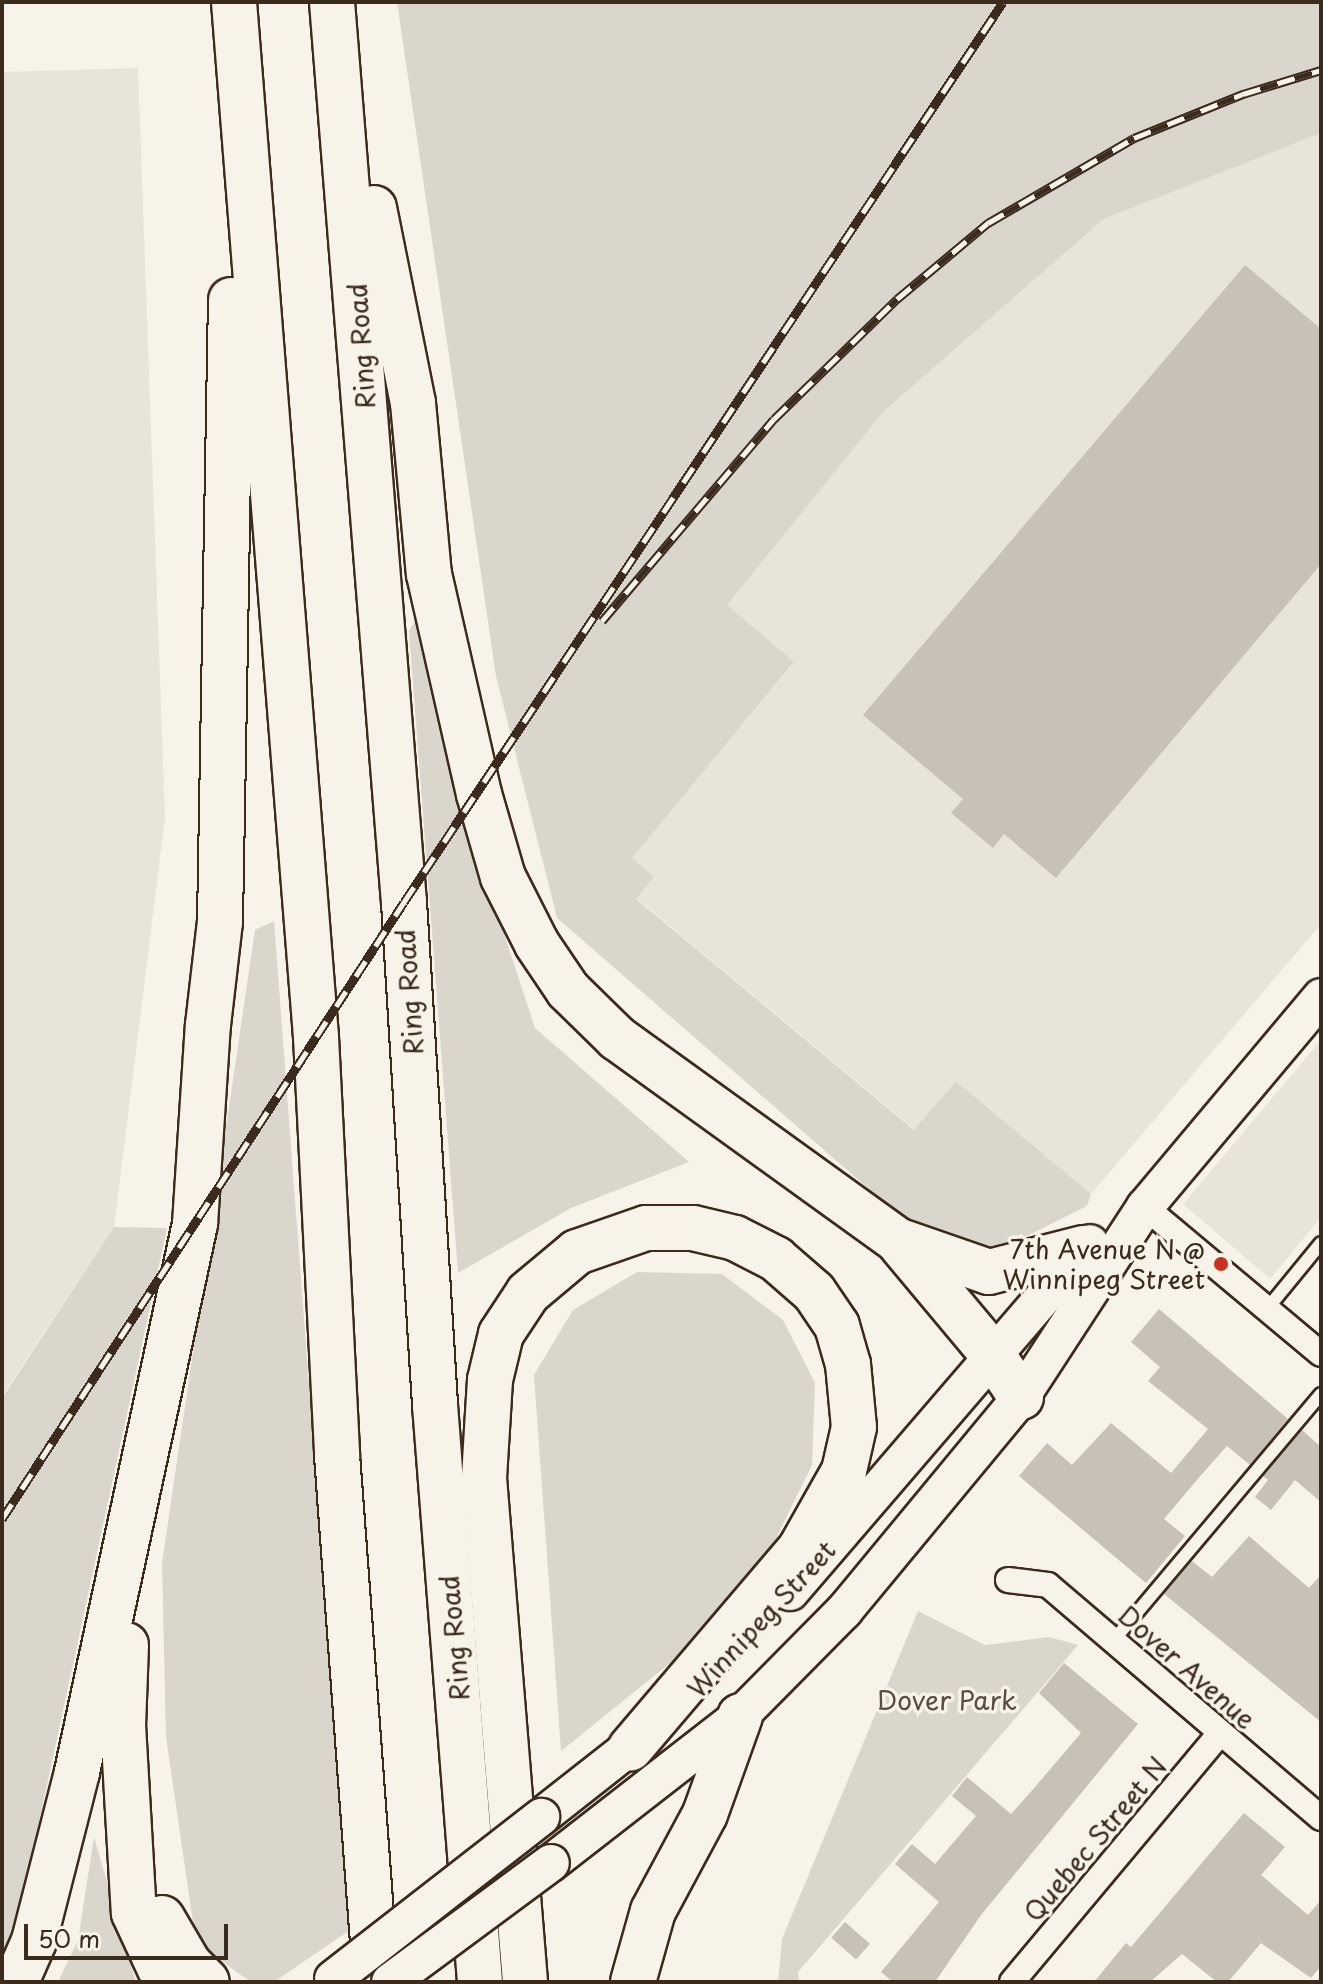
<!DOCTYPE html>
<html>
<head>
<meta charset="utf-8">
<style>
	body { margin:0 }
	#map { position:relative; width:1323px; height:1984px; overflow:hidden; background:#f7f3e8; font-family:"Playpen Sans",sans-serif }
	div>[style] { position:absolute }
	.built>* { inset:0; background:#e9e4d9 }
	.green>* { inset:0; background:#dbd6cb }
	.building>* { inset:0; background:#c8c1b6; transform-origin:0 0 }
	.roads { filter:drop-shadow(2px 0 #3b2a1e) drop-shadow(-2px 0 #3b2a1e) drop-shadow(0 2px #3b2a1e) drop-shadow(0 -2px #3b2a1e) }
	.lane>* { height:12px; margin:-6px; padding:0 6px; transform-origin:6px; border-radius:6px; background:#f7f3e8 }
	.street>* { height:24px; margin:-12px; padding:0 12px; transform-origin:12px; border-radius:12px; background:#f7f3e8 }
	.secondary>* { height:36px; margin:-18px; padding:0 18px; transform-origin:18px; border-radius:18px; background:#f7f3e8 }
	.highway>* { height:44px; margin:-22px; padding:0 22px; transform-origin:22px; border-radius:22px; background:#f7f3e8 }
	.rail>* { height:9px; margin-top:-4.5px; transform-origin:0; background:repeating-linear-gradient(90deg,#f7f3e8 0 18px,#3b2a1e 0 36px); box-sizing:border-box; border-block:2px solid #3b2a1e }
	.bridges { filter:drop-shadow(2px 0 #3b2a1e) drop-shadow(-2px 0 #3b2a1e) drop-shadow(0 2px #3b2a1e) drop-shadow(0 -2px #3b2a1e) }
	.secondary-bridge>* { height:36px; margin:-18px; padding:0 18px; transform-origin:18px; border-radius:18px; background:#f7f3e8 }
	.dots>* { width:22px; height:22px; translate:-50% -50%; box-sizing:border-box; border:4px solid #f7f3e8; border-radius:50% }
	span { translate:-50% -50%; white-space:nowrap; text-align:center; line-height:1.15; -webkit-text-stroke:7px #f7f3e8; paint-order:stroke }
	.street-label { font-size:26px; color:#3b2a1e }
	.poi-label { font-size:26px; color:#3b2a1e }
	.right { translate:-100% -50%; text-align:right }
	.park-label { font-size:26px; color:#5b4c41 }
	.frame { position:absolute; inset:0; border:4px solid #3b2a1e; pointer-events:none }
	.scale { position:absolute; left:24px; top:1924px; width:204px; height:36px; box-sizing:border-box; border:4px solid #3b2a1e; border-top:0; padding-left:10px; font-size:24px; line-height:28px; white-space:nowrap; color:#3b2a1e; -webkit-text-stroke:6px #f7f3e8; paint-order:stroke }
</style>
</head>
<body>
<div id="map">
	<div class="built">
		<div style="clip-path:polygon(138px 68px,165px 818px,114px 1227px,2px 1396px,2px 72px)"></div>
		<div style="clip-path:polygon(1321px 133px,1321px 924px,1091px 1194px,956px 1081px,915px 1130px,636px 898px,631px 858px,794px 663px,726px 605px,884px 411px,1104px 219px)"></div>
		<div style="clip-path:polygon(1321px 1040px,1321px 1217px,1270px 1279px,1183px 1204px)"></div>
	</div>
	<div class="green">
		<div style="clip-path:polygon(397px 2px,1321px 2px,1321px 133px,1104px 219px,884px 411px,727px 605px,794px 662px,632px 858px,654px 877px,636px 899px,914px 1130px,956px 1081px,1091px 1194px,1087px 1206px,995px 1252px,900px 1216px,557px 918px,496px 676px)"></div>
		<div style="clip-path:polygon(420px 613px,455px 784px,535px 1028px,689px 1162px,571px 1208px,458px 1273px,409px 631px)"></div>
		<div style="clip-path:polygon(274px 921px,350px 1930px,274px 1982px,251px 1982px,196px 1943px,166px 1737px,162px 1563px,255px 930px)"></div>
		<div style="clip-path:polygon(114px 1227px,167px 1228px,17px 1924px,2px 1952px,2px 1398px)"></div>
		<div style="clip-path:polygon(637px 1272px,722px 1274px,783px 1320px,815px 1383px,812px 1465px,764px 1563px,695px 1643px,561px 1751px,534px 1375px,573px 1310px)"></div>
		<div style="clip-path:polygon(918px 1611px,985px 1645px,1049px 1637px,1078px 1645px,798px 1972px,799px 1982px,778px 1982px,782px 1939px)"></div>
		<div style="clip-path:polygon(94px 1837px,136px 1982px,58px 1982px,78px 1940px)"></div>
	</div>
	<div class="building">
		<div style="clip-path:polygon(1245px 265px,1321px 329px,1321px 564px,1056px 878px,1004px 834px,993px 848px,951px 813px,963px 799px,863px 715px)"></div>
		<div style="clip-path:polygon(1159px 1309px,1288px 1419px,1250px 1465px,1227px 1446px,1202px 1474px,1164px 1519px,1185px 1536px,1146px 1583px,1019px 1476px,1047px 1443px,1072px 1465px,1111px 1423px,1171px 1473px,1208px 1429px,1148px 1381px,1160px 1367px,1131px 1342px)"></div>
		<div style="clip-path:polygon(1302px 1430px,1321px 1447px,1321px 1502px,1295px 1480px,1271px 1510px,1255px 1497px,1268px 1480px,1263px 1476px)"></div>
		<div style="clip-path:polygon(1249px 1536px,1309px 1588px,1321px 1575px,1321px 1722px,1164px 1594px,1192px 1561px,1212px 1577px)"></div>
		<div style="clip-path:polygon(1064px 1663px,1138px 1724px,981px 1915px,935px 1982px,893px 1982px,881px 1972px,939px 1902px,895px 1864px,912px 1844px,935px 1864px,976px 1816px,952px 1796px,967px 1777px,1011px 1814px,1035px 1787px,1081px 1733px,1039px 1693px)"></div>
		<div style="clip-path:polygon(1244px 1813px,1285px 1847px,1261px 1875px,1308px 1915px,1321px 1900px,1321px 1966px,1311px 1978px,1261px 1943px,1228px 1982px,1217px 1982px,1182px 1954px,1150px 1982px,1094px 1982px,1126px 1943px,1131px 1947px)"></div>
		<div style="left:845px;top:1922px;width:33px;height:21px;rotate:41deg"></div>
	</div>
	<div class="roads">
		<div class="lane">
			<div style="left:1267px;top:1309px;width:85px;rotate:-50.7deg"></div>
			<div style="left:1113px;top:1641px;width:323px;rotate:-49.9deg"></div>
		</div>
		<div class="street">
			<div style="left:1145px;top:1207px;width:229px;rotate:39.9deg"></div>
			<div style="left:1008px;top:1580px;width:40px;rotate:7.1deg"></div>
			<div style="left:1048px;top:1585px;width:359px;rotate:40.5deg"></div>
			<div style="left:1012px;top:1982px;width:324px;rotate:-50.1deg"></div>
		</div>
		<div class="secondary">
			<div style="left:790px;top:1592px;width:460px;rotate:-49.3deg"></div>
			<div style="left:541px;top:1817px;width:137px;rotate:-38.2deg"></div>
			<div style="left:551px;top:1863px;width:239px;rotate:-37.9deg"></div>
			<div style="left:740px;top:1716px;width:148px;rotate:-45.3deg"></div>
			<div style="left:844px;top:1611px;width:278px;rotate:-50.4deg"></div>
			<div style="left:1021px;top:1397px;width:227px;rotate:-56.9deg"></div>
			<div style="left:1145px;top:1207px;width:274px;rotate:-50deg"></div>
		</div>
		<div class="highway">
			<div style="left:234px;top:2px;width:1038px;rotate:85.47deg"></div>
			<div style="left:316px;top:1037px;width:419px;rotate:87.1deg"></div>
			<div style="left:337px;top:1455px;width:528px;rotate:85.77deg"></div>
			<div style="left:332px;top:2px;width:903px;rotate:85.43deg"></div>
			<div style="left:404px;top:902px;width:504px;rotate:86.47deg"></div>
			<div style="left:435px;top:1405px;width:579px;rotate:85.54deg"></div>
			<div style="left:374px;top:208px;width:199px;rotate:78.7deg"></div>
			<div style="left:413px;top:403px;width:172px;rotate:84.7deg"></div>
			<div style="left:429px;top:574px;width:226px;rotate:77.2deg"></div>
			<div style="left:479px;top:794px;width:86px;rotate:73.9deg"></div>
			<div style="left:503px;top:877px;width:75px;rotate:63.1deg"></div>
			<div style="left:537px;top:944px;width:55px;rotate:56deg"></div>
			<div style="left:568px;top:990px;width:69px;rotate:44.4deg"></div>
			<div style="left:617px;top:1038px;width:345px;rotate:35.8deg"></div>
			<div style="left:897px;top:1240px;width:97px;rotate:19.2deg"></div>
			<div style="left:989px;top:1272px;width:97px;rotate:-14.3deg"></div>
			<div style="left:901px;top:1245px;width:142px;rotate:50.1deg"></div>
			<div style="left:992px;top:1354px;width:52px;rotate:56deg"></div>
			<div style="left:126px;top:1645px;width:80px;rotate:92.1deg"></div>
			<div style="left:123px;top:1725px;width:188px;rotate:86.7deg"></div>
			<div style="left:134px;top:1913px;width:76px;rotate:65.1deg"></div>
			<div style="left:162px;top:1918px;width:53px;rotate:59.6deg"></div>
			<div style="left:189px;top:1964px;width:25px;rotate:45deg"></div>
			<div style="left:16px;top:1982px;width:45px;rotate:-66.3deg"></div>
			<div style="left:34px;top:1941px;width:174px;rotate:-75.7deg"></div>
			<div style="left:77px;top:1772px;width:561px;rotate:-77.85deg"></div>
			<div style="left:195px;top:1224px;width:199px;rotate:-86.3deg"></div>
			<div style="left:208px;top:1025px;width:104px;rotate:-83.4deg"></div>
			<div style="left:220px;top:922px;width:622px;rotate:-88.99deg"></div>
			<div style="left:525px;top:1982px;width:506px;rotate:-94.65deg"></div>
			<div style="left:484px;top:1478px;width:98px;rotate:-86.5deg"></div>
			<div style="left:490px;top:1380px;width:47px;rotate:-76.6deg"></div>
			<div style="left:501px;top:1334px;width:49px;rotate:-56.6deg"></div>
			<div style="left:528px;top:1293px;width:64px;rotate:-39.9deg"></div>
			<div style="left:577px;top:1252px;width:73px;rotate:-19.2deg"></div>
			<div style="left:646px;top:1228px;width:47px"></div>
			<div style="left:693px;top:1228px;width:43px;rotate:13.4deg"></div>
			<div style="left:735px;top:1238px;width:46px;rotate:27.1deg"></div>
			<div style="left:776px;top:1259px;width:50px;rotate:41deg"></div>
			<div style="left:814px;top:1292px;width:41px;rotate:55.9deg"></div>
			<div style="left:837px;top:1326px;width:40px;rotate:74deg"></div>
			<div style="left:848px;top:1364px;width:63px;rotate:84.6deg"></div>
			<div style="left:854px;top:1427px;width:45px;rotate:102.8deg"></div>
			<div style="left:844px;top:1471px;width:90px;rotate:119.4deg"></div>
			<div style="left:800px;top:1549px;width:262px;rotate:130.4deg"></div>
			<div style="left:633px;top:1982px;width:74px;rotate:-74.3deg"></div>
			<div style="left:653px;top:1911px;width:110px;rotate:-61.8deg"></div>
			<div style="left:705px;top:1814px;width:104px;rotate:-70.3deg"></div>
		</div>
	</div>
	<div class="rail">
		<div style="left:602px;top:621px;width:265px;rotate:-49.6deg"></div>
		<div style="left:774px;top:419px;width:172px;rotate:-44.3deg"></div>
		<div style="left:897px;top:299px;width:119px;rotate:-39.9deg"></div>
		<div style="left:988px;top:223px;width:169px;rotate:-30.2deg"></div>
		<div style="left:1134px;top:138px;width:118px;rotate:-22deg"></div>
		<div style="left:1243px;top:94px;width:82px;rotate:-17.1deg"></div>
		<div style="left:2px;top:1519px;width:736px;rotate:-56.91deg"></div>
		<div style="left:404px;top:902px;width:1081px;rotate:-56.35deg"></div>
	</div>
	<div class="bridges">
		<div class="secondary-bridge">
			<div style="left:333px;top:1979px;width:264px;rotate:-37.9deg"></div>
			<div style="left:390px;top:1982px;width:200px;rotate:-36.5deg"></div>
		</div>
	</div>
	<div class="dots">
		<div style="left:1221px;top:1264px;background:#c8321e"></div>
	</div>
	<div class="street-label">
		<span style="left:361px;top:346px;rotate:-94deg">Ring Road</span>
		<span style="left:409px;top:992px;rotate:-94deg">Ring Road</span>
		<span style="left:761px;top:1619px;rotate:-47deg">Winnipeg Street</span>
		<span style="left:454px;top:1638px;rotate:-95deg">Ring Road</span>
		<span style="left:1187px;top:1667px;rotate:41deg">Dover Avenue</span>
		<span style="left:1095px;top:1839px;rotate:-50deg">Quebec Street N</span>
	</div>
	<div class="poi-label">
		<span class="right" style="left:1205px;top:1264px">7th Avenue N @<br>Winnipeg Street</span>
	</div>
	<div class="park-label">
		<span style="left:947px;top:1700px">Dover Park</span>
	</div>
	<div class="frame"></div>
	<div class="scale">50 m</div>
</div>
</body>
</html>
